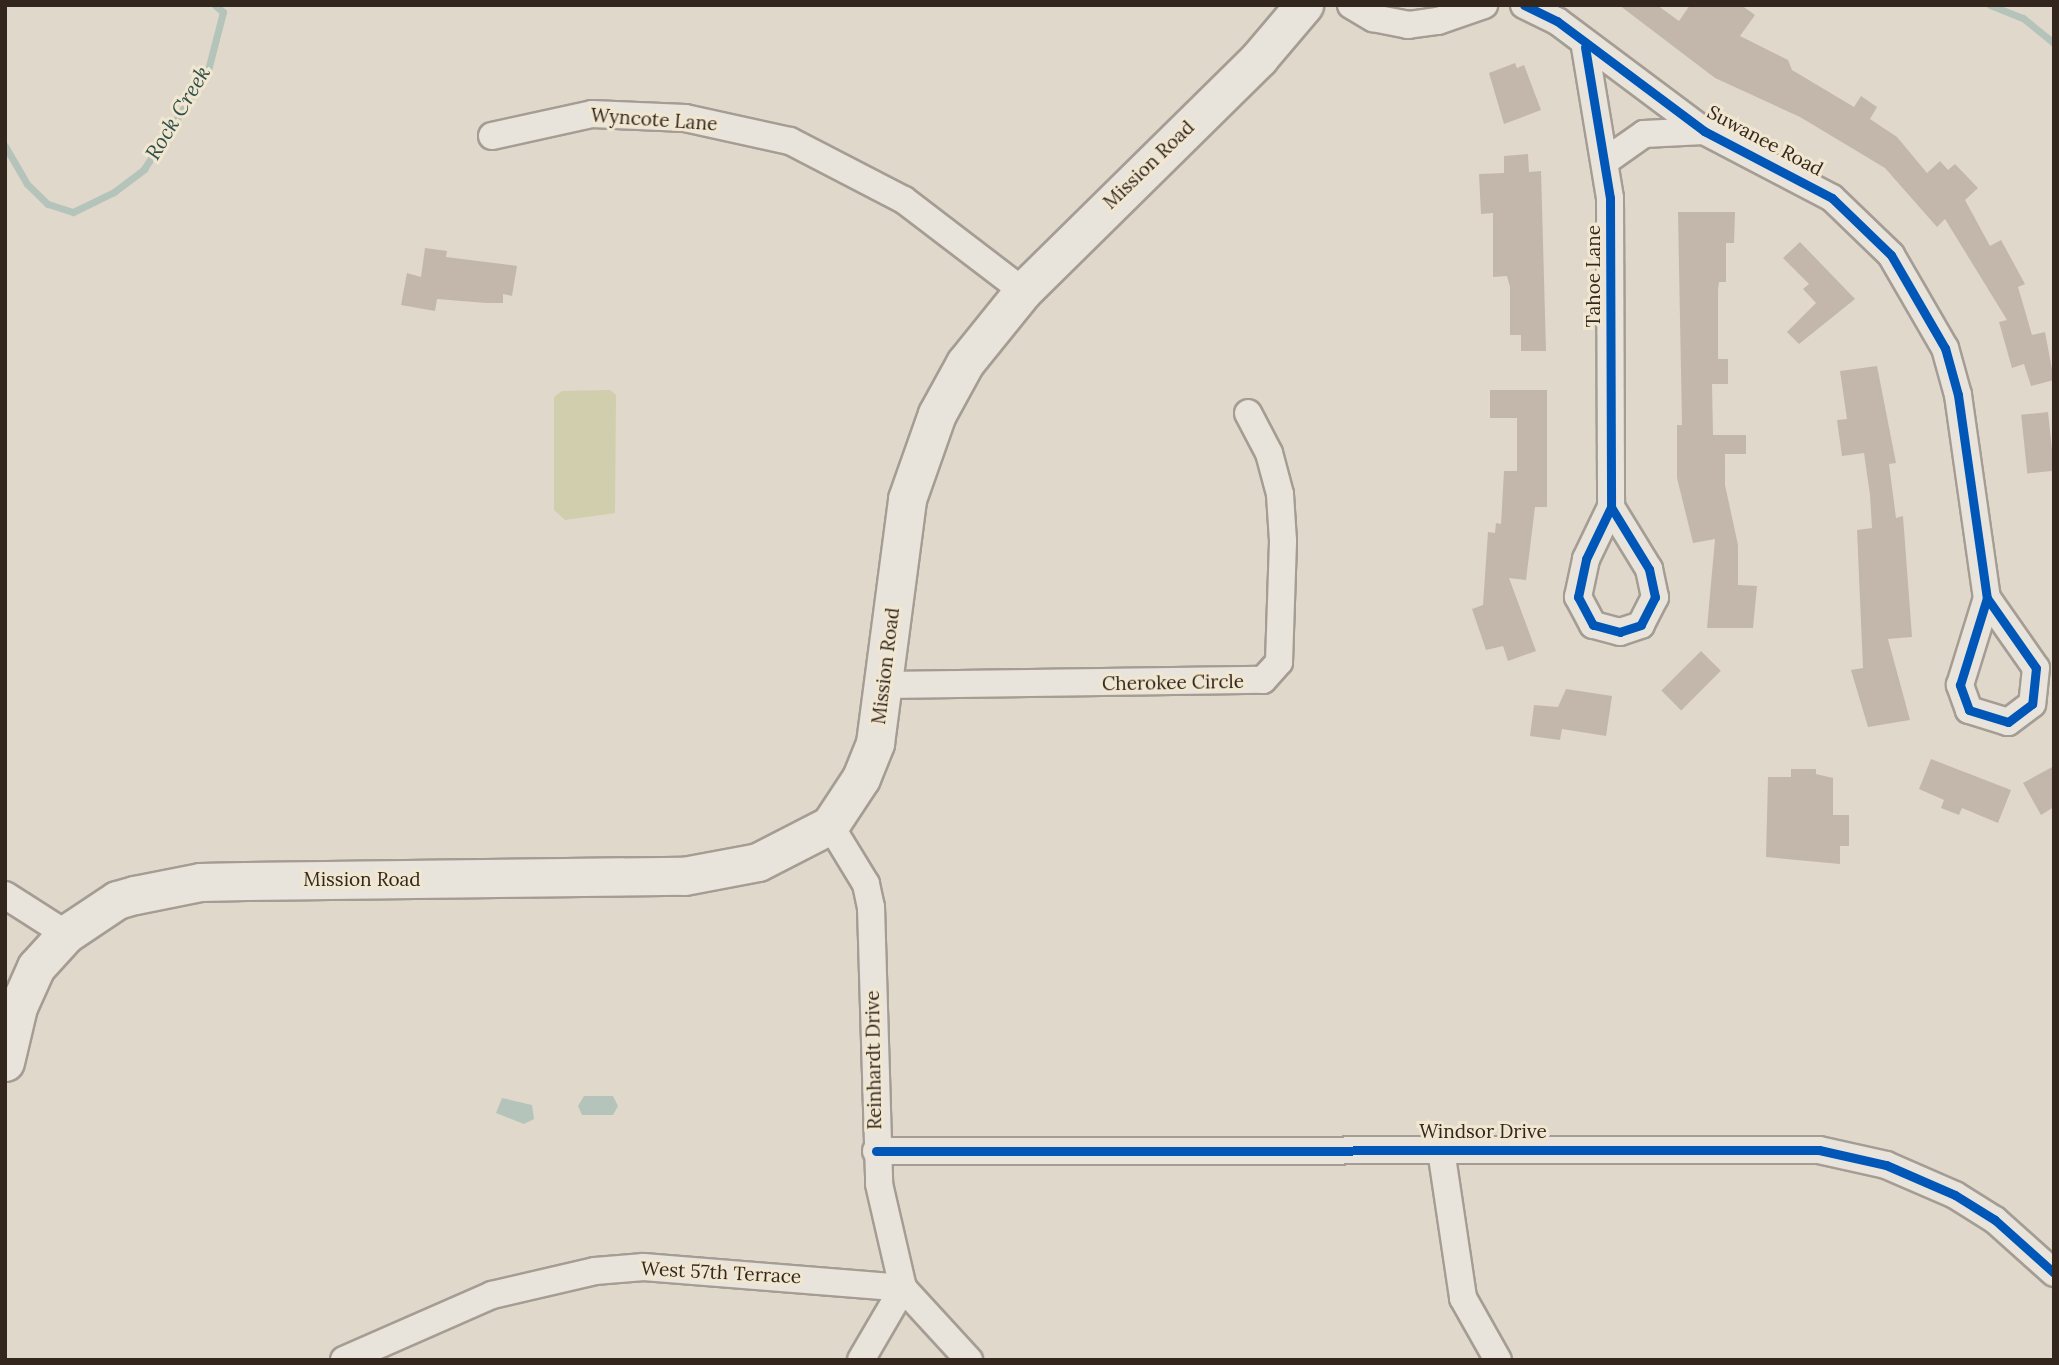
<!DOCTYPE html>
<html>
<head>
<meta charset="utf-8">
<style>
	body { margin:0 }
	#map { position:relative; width:2059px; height:1365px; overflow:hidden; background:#e0d8ca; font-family:Lora,serif }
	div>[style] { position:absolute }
	.green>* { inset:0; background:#d0cead }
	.water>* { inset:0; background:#b5c4ba }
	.stream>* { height:7px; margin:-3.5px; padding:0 3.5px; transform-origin:3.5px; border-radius:3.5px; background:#b5c4ba }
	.building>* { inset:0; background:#c3b7ab; transform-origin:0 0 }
	.roads { filter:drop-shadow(2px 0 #a59d94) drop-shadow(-2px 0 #a59d94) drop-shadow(0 2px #a59d94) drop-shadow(0 -2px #a59d94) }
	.street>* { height:26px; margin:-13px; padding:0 13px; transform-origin:13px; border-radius:13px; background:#e8e4db }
	.secondary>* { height:37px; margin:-18.5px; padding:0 18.5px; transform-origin:18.5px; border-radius:18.5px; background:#e8e4db }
	.cycleway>* { height:9px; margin:-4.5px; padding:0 4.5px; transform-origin:4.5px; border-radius:4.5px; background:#0057b8 }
	span { translate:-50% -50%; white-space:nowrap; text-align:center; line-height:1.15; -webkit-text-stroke:6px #f1e6d0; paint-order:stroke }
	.street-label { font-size:19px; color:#32261d }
	.water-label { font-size:21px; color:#2e514c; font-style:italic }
	.frame { position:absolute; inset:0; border:7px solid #32261d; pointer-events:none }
</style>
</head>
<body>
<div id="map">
	<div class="green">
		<div style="clip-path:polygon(610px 390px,616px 395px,615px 513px,565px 520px,554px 510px,554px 397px,562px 391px)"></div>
	</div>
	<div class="water">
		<div style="clip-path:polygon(584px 1096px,613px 1096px,618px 1106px,613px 1115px,582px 1115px,578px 1106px)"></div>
		<div style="clip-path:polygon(502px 1098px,532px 1105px,534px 1119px,524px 1124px,496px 1113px)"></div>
	</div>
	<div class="stream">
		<div style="left:1990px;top:5px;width:35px;rotate:22deg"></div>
		<div style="left:2023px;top:18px;width:40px;rotate:39deg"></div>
		<div style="left:5px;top:146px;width:44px;rotate:59.9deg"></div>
		<div style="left:27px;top:184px;width:29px;rotate:44deg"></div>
		<div style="left:48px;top:204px;width:26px;rotate:18deg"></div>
		<div style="left:73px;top:212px;width:46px;rotate:-26deg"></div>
		<div style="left:114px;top:192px;width:38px;rotate:-37deg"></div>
		<div style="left:144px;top:169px;width:118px;rotate:-57.1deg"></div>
		<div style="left:208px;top:70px;width:60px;rotate:-75.5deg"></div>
		<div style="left:223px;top:12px;width:11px;rotate:-139deg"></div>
	</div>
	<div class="building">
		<div style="clip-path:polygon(1619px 5px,1657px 5px,1679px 21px,1690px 5px,1741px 5px,1755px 15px,1740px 36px,1788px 60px,1792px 70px,1854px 107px,1861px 96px,1877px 107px,1870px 119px,1897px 137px,1927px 173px,1940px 161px,1948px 170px,1955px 164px,1978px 188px,1965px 200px,1990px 246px,2001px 240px,2025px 284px,2018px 287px,2032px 335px,2045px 332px,2054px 380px,2031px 386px,2024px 364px,2012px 368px,1999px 322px,2007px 320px,1945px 219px,1937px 227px,1885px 168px,1800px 117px,1715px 78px)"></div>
		<div style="clip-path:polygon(1515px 63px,1517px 68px,1524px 65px,1541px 110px,1504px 124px,1489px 73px)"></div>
		<div style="clip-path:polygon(1528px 154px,1529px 172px,1541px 171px,1546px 351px,1521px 351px,1521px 335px,1510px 335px,1510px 287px,1507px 276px,1493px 277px,1493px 213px,1481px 214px,1479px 174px,1504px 173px,1504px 156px)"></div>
		<div style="clip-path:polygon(1678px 212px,1735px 212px,1734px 243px,1726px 243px,1726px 282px,1719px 282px,1718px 290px,1718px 359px,1728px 359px,1728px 384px,1712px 384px,1713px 435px,1746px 435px,1746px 454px,1725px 454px,1725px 485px,1738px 545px,1738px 585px,1757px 586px,1753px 628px,1707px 628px,1715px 539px,1693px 543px,1677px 478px,1677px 425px,1682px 425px)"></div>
		<div style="clip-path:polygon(1800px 242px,1855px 299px,1799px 344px,1787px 332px,1816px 303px,1803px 289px,1809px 284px,1783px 258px)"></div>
		<div style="clip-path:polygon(425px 248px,447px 251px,446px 257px,517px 266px,512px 296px,503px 294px,503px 303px,486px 303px,437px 299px,435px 311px,401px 305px,407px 273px,421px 277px)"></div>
		<div style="clip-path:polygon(1877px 366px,1896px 463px,1889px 464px,1896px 518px,1903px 516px,1912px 637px,1888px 639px,1910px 720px,1868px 727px,1851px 670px,1863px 668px,1857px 530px,1872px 528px,1870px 495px,1864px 453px,1842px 456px,1837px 420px,1847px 419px,1840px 371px)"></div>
		<div style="clip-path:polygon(1490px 390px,1547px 390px,1547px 507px,1535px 507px,1526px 580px,1509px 578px,1536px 651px,1508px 661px,1503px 646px,1486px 650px,1472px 609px,1483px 605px,1488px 532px,1495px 533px,1496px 523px,1501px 524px,1504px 471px,1517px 471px,1517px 418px,1490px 418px)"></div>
		<div style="left:2048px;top:412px;width:59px;height:27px;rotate:84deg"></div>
		<div style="left:1701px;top:651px;width:28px;height:56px;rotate:45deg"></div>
		<div style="clip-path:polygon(1566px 689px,1612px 696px,1606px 736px,1562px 729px,1560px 740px,1530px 736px,1534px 705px,1558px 707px)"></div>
		<div style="clip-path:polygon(1931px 759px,2011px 790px,1998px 823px,1962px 808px,1959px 815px,1941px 808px,1944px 800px,1919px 789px)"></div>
		<div style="clip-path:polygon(2054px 766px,2054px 807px,2041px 815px,2023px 783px)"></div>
		<div style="clip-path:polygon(1791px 769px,1816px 769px,1816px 774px,1833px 778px,1833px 815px,1849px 815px,1849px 846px,1840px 846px,1840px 864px,1766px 857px,1768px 777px,1791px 777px)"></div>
	</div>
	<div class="roads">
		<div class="street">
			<div style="left:1351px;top:5px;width:26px;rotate:31deg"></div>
			<div style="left:1373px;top:18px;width:36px;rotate:11deg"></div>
			<div style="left:1408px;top:25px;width:30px;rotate:-8deg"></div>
			<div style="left:1438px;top:21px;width:49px;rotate:-19.2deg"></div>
			<div style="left:1524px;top:5px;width:37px;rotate:26deg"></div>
			<div style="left:1557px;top:21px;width:184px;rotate:36.8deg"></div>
			<div style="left:1704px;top:131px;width:144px;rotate:27.6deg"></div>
			<div style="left:1832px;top:198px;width:82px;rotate:44deg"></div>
			<div style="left:1891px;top:255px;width:108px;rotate:59.9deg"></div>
			<div style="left:1945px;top:348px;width:49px;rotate:74.5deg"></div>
			<div style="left:1958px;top:395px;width:205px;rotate:81.9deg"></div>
			<div style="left:1987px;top:598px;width:85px;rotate:55deg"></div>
			<div style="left:2036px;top:668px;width:36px;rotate:96deg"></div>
			<div style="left:2032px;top:704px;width:30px;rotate:143deg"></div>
			<div style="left:2008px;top:722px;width:41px;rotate:-162.9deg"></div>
			<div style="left:1969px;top:710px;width:27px;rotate:-110deg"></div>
			<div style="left:1960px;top:685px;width:91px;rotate:-72.8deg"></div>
			<div style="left:1585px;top:47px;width:153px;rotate:80.6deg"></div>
			<div style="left:1610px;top:198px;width:309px;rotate:89.8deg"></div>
			<div style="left:1611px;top:507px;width:73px;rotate:58.5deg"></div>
			<div style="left:1649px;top:569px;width:29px;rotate:78deg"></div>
			<div style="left:1655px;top:597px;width:31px;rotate:117deg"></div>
			<div style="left:1641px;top:625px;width:22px;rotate:162deg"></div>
			<div style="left:1620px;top:632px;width:28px;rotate:-165deg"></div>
			<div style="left:1593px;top:625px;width:32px;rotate:-118deg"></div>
			<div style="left:1578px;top:597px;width:39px;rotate:-78deg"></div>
			<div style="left:1586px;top:559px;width:58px;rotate:-64.3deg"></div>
			<div style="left:492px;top:136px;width:102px;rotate:-12.4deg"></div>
			<div style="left:592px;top:114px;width:93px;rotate:2.5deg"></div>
			<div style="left:685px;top:118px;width:107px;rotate:12.4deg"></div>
			<div style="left:790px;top:141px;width:128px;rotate:27.4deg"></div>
			<div style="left:904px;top:200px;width:150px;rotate:37.4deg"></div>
			<div style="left:1607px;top:160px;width:45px;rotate:-35.1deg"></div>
			<div style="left:1644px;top:134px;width:60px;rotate:-2.9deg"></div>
			<div style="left:886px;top:685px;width:377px;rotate:-0.8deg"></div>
			<div style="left:1263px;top:680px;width:24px;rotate:-48deg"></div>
			<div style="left:1279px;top:662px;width:121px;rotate:-88.1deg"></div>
			<div style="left:1283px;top:541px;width:47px;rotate:-93.7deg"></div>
			<div style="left:1280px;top:494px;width:42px;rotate:-105deg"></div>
			<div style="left:1269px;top:453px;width:45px;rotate:-117.7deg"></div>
			<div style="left:830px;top:825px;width:69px;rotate:58.6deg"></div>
			<div style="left:866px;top:884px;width:24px;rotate:78deg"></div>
			<div style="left:871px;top:907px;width:277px;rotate:88.3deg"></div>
			<div style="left:879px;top:1184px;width:107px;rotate:77deg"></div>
			<div style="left:903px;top:1288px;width:98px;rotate:47.5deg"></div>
			<div style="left:5px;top:895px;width:72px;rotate:32.6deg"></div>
			<div style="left:1441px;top:1150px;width:150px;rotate:81.5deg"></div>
			<div style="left:1463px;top:1298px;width:71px;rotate:60.6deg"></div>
			<div style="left:876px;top:1151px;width:943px;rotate:-0.06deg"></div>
			<div style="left:1819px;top:1150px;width:69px;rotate:12.6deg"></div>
			<div style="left:1886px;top:1165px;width:75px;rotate:23.5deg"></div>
			<div style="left:1955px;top:1195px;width:47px;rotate:32deg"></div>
			<div style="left:1995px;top:1220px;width:79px;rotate:41.9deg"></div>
			<div style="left:344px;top:1360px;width:162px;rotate:-23.7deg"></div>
			<div style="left:492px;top:1295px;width:106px;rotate:-13.1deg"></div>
			<div style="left:595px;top:1271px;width:49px;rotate:-4.7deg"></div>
			<div style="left:644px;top:1267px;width:260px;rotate:4.6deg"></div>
			<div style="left:903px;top:1288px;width:83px;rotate:120.3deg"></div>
		</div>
		<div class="secondary">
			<div style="left:5px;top:1062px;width:57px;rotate:-76.7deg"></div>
			<div style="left:18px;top:1007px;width:44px;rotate:-65.8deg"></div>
			<div style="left:36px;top:967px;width:45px;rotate:-47.7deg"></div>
			<div style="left:66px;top:934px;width:61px;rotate:-33.7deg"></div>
			<div style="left:117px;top:900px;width:19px;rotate:-16deg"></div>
			<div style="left:135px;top:895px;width:66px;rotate:-11.3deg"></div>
			<div style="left:200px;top:882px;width:46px;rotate:-1.2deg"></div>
			<div style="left:246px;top:881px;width:438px;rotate:-0.7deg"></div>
			<div style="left:684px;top:876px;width:75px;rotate:-10.7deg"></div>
			<div style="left:758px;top:862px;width:81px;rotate:-27.2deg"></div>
			<div style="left:830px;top:825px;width:56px;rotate:-56.6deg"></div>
			<div style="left:861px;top:778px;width:38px;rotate:-68deg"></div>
			<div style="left:875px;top:743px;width:246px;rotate:-82.5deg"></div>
			<div style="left:907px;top:499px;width:90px;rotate:-70.6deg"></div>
			<div style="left:937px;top:414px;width:58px;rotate:-61.2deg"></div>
			<div style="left:965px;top:363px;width:92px;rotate:-51.1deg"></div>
			<div style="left:1023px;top:291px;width:332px;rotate:-44.6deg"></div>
			<div style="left:1259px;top:58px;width:70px;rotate:-49.7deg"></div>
		</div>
	</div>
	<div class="cycleway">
		<div style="left:1524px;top:5px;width:37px;rotate:26deg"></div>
		<div style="left:1557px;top:21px;width:184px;rotate:36.8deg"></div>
		<div style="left:1704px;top:131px;width:144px;rotate:27.6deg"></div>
		<div style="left:1832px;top:198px;width:82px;rotate:44deg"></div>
		<div style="left:1891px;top:255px;width:108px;rotate:59.9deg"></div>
		<div style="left:1945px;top:348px;width:49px;rotate:74.5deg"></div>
		<div style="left:1958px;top:395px;width:205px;rotate:81.9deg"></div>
		<div style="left:1987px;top:598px;width:85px;rotate:55deg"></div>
		<div style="left:2036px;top:668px;width:36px;rotate:96deg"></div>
		<div style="left:2032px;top:704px;width:30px;rotate:143deg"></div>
		<div style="left:2008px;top:722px;width:41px;rotate:-162.9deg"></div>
		<div style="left:1969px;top:710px;width:27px;rotate:-110deg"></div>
		<div style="left:1960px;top:685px;width:91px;rotate:-72.8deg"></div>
		<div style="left:1585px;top:47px;width:153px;rotate:80.6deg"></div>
		<div style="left:1610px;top:198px;width:309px;rotate:89.8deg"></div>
		<div style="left:1611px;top:507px;width:73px;rotate:58.5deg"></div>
		<div style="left:1649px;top:569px;width:29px;rotate:78deg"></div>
		<div style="left:1655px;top:597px;width:31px;rotate:117deg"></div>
		<div style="left:1641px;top:625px;width:22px;rotate:162deg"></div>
		<div style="left:1620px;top:632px;width:28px;rotate:-165deg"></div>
		<div style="left:1593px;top:625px;width:32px;rotate:-118deg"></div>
		<div style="left:1578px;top:597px;width:39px;rotate:-78deg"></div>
		<div style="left:1586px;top:559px;width:58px;rotate:-64.3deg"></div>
		<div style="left:876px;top:1151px;width:943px;rotate:-0.06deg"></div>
		<div style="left:1819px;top:1150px;width:69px;rotate:12.6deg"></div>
		<div style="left:1886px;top:1165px;width:75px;rotate:23.5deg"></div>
		<div style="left:1955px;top:1195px;width:47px;rotate:32deg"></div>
		<div style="left:1995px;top:1220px;width:79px;rotate:41.9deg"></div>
	</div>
	<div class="street-label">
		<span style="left:654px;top:120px;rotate:4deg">Wyncote Lane</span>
		<span style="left:1765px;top:141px;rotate:28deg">Suwanee Road</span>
		<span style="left:1149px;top:165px;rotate:-44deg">Mission Road</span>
		<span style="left:1594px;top:276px;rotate:-90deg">Tahoe Lane</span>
		<span style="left:886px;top:666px;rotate:-83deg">Mission Road</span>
		<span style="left:1173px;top:683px;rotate:-1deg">Cherokee Circle</span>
		<span style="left:362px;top:880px">Mission Road</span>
		<span style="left:874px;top:1060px;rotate:-91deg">Reinhardt Drive</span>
		<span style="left:1483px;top:1132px">Windsor Drive</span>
		<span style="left:721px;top:1273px;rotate:3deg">West 57th Terrace</span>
	</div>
	<div class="water-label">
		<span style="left:178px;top:113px;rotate:-59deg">Rock Creek</span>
	</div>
	<div class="frame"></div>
</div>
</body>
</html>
